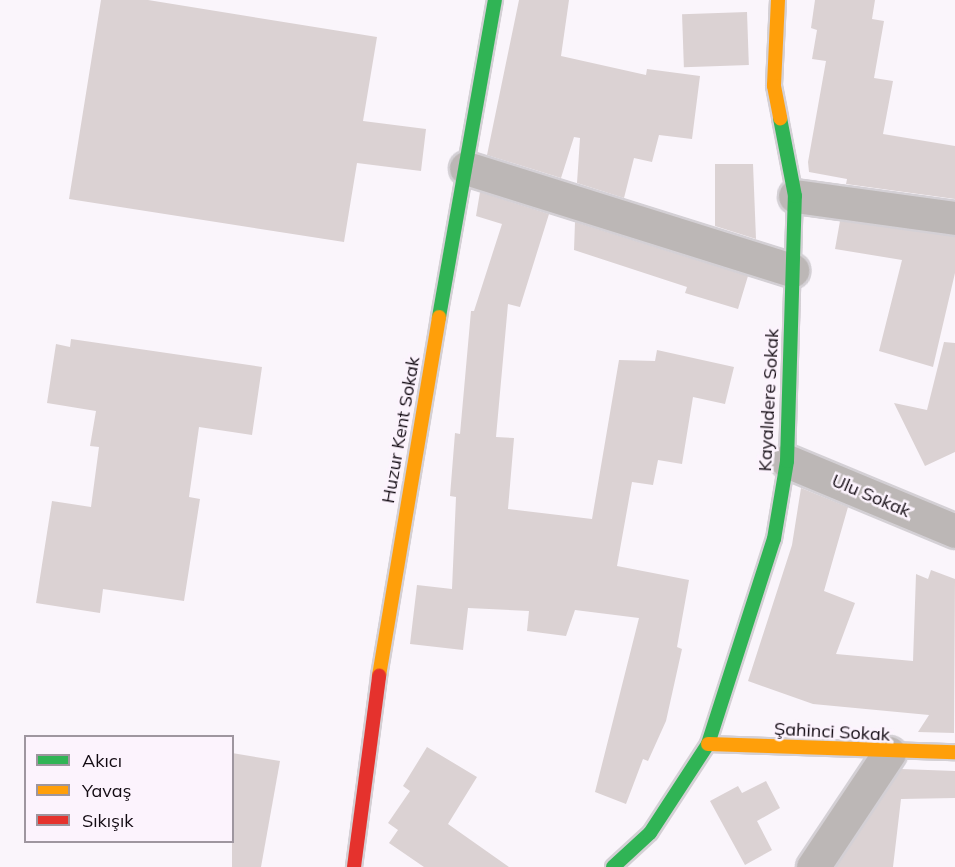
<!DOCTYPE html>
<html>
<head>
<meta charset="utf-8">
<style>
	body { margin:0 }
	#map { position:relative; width:955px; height:867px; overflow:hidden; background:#faf5fb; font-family:Mulish,sans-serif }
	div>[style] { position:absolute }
	.building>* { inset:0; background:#dbd2d3; transform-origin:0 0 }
	.roads { filter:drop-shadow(2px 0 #d4d0d5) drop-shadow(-2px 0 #d4d0d5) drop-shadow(0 2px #d4d0d5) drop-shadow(0 -2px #d4d0d5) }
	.street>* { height:33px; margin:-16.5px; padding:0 16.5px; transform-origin:16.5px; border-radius:16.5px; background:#bcb7b6 }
	.fast>* { height:14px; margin:-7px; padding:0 7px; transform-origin:7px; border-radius:7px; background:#30b455 }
	.slow>* { height:14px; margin:-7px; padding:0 7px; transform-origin:7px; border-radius:7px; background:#ff9f0a }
	.jam>* { height:14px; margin:-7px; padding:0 7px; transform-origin:7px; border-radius:7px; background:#e5322d }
	span { translate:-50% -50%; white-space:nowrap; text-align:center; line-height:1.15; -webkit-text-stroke:5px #fcf3fd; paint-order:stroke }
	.street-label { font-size:18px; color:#120a12 }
	.legend { position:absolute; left:24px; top:735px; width:210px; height:108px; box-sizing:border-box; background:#fcf3fd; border:2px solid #9e969f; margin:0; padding:8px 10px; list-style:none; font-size:18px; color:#120a12 }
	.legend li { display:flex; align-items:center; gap:12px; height:30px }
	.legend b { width:30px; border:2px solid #9e969f }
</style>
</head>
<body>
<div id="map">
	<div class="building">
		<div style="clip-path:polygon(101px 0,148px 0,377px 37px,363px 121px,426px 129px,421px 171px,357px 163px,344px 242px,69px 199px)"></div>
		<div style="clip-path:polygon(519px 0,569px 0,561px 56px,646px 75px,647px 69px,700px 76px,692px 139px,659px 135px,652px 162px,634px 158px,624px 198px,577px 183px,580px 138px,574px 137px,561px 178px,487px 155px)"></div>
		<div style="clip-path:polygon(815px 0,875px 0,872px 19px,884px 21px,874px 78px,893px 81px,883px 134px,955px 146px,955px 199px,846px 184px,847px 179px,809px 172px,808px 162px,826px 61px,812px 59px,817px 30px,811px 28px)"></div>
		<div style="left:747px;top:12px;width:53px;height:65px;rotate:88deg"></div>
		<div style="clip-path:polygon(715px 164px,753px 164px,756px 239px,715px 226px)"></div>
		<div style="clip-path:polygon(480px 192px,549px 214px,520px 307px,508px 304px,496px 437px,514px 438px,508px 509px,592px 519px,619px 360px,655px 361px,657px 350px,734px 367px,725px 404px,693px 397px,682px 464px,658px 460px,653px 485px,632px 482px,617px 566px,689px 580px,677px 647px,682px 649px,666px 721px,648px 761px,643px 759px,626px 804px,595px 792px,639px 618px,575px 610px,566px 636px,527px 631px,529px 611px,468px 608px,463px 650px,410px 644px,417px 585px,452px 589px,456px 497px,450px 496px,455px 433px,460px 434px,471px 311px,474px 311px,502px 224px,476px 216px)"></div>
		<div style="clip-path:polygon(840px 221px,955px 236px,955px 273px,933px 367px,879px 351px,902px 260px,835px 249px)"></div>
		<div style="clip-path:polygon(575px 222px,748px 276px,738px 309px,685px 293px,687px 287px,574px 250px)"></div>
		<div style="clip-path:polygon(71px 339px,262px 367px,252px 435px,199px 427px,189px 497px,200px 499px,184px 601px,103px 589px,100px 613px,36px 603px,52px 501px,91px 507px,99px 447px,90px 446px,96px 411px,47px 403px,56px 344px,70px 347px)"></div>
		<div style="clip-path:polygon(944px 342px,955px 343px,955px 452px,925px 466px,894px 403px,927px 410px)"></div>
		<div style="clip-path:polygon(801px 488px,848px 507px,824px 591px,855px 603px,836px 654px,913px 661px,916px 574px,928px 579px,931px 570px,955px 579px,954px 733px,918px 732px,929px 715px,813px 704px,748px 681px,792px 545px)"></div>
		<div style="clip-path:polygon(427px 747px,477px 777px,448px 824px,509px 867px,424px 867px,389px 843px,398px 830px,388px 823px,410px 791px,403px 786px)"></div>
		<div style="clip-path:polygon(232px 753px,280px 761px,261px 867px,232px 867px)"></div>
		<div style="clip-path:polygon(901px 769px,955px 771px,955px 798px,901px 799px,893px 867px,836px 867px)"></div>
		<div style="clip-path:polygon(766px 781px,780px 808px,757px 821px,772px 850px,745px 865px,710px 801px,738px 786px,742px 793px)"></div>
	</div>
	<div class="roads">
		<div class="street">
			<div style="left:466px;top:168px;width:342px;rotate:17.4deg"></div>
			<div style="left:795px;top:196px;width:162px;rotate:7.8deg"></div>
			<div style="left:787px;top:461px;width:182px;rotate:22.6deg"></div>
			<div style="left:813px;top:867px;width:137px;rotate:-56.3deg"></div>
		</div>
		<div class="fast">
			<div style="left:439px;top:317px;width:322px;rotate:-80deg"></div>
			<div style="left:613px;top:867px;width:50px;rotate:-42.6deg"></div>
			<div style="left:650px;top:833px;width:106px;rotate:-56.9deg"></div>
			<div style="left:708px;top:744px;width:215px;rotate:-72.2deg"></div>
			<div style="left:774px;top:539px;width:79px;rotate:-80.5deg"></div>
			<div style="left:787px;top:461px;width:265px;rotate:-88.3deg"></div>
			<div style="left:795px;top:196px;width:79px;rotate:-100.9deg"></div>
		</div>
		<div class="slow">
			<div style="left:778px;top:0;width:86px;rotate:92.7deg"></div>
			<div style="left:774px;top:86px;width:33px;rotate:79deg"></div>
			<div style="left:379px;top:676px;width:364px;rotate:-80.5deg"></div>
			<div style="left:708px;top:744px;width:247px;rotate:1.9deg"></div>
		</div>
		<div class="jam">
			<div style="left:354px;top:867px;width:193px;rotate:-82.5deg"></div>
		</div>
	</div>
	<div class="street-label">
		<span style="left:769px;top:400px;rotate:-87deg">Kayalıdere Sokak</span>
		<span style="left:401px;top:430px;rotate:-80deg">Huzur Kent Sokak</span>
		<span style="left:871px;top:496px;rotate:23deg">Ulu Sokak</span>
		<span style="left:832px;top:732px;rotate:3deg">Şahinci Sokak</span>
	</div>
	<ul class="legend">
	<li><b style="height:8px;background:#30b455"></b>Akıcı</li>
	<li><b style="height:8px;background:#ff9f0a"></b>Yavaş</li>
	<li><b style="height:8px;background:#e5322d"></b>Sıkışık</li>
	</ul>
</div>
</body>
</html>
